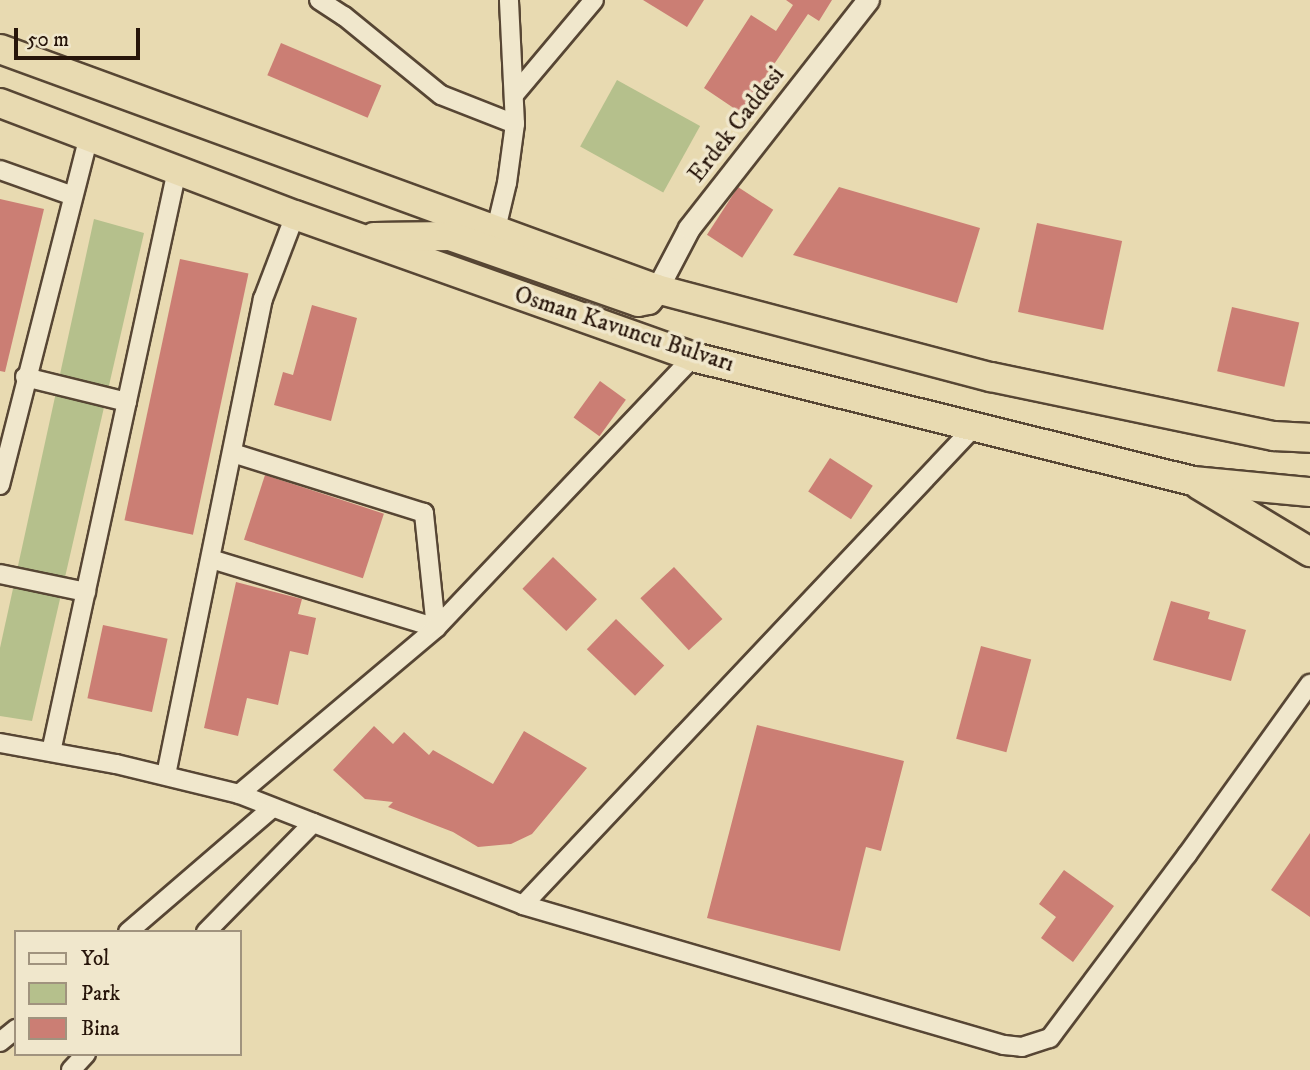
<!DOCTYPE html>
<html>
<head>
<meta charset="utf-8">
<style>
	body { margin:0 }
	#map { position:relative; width:1310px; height:1070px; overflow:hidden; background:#e8dab1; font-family:"IM FELL DW Pica",serif }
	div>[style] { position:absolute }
	.green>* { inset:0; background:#b5c08c; transform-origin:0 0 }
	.building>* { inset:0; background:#cb7e74; transform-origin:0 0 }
	.roads { filter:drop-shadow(2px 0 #574634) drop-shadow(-2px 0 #574634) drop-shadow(0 2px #574634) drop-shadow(0 -2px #574634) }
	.minor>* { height:18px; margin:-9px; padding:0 9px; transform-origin:9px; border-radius:9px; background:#f0e7cc }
	.tertiary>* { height:21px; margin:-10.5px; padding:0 10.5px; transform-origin:10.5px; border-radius:10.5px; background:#f0e7cc }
	.trunk>* { height:28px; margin:-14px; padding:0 14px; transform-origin:14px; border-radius:14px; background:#e8dab1 }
	span { translate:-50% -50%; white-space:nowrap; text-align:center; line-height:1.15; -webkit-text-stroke:7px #f0e7cc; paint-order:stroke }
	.street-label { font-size:24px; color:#27150a }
	.legend { position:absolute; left:14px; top:930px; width:228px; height:126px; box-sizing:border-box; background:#f0e7cc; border:2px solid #a0937e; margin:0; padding:9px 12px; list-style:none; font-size:21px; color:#27150a }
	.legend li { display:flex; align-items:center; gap:14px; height:35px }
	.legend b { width:35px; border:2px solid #a0937e }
	.scale { position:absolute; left:14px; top:28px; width:126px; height:32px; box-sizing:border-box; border:4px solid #27150a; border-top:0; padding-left:9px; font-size:21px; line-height:24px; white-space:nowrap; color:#27150a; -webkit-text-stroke:5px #f0e7cc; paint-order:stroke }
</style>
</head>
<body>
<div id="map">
	<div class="green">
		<div style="left:617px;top:80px;width:95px;height:76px;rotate:29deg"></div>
		<div style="clip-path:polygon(94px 219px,144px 233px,32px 721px,0 716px,0 648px)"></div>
	</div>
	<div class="building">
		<div style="clip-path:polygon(643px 0,704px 0,687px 27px)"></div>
		<div style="clip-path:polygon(786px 0,832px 0,819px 21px,808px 14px,741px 113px,704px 88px,751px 15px,776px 31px,793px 5px)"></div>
		<div style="left:281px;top:43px;width:109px;height:35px;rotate:23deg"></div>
		<div style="left:738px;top:187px;width:42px;height:57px;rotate:33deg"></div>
		<div style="clip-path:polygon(839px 187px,980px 228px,957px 303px,793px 255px)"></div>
		<div style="clip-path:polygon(0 199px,44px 209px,5px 372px,0 371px)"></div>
		<div style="left:1037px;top:223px;width:87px;height:91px;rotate:12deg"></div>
		<div style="left:180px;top:259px;width:70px;height:267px;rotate:12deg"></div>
		<div style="clip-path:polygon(312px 305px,357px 318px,331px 421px,274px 405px,283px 372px,293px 375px)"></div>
		<div style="left:1232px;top:307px;width:69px;height:66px;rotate:13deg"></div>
		<div style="left:600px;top:381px;width:32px;height:45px;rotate:36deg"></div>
		<div style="left:830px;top:458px;width:51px;height:40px;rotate:33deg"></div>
		<div style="left:265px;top:475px;width:125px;height:68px;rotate:18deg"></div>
		<div style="left:553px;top:557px;width:61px;height:44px;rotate:44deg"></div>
		<div style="left:674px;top:567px;width:71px;height:46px;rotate:47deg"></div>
		<div style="clip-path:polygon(236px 582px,302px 599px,298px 614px,316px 618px,308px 655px,290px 651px,278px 705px,247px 698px,238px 736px,204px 728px)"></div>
		<div style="clip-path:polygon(1171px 601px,1210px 612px,1208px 619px,1246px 630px,1231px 681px,1153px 660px)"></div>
		<div style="left:616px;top:619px;width:67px;height:42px;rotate:44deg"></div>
		<div style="left:103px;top:625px;width:66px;height:75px;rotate:12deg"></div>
		<div style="left:981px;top:646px;width:52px;height:96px;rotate:15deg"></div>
		<div style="clip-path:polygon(757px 725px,904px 761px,881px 851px,866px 847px,840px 951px,707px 918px)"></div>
		<div style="clip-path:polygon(374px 726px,393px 744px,404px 732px,429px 755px,433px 750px,493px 784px,524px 731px,587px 768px,532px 834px,511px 844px,478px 847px,453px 832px,388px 807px,393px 802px,365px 799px,333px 770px)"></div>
		<div style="clip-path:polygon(1310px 833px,1310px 917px,1271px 890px)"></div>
		<div style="clip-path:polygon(1064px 870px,1114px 906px,1073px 962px,1041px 938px,1056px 917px,1039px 904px)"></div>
	</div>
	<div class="roads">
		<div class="minor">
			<div style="left:319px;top:0;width:30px;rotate:33deg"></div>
			<div style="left:344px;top:16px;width:125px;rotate:39.2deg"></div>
			<div style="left:441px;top:95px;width:79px;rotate:21.4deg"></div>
			<div style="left:514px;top:95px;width:124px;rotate:-49.9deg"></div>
			<div style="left:0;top:170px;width:77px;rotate:19.6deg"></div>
			<div style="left:496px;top:229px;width:47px;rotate:-76.6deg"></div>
			<div style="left:507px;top:183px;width:60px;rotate:-82.3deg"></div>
			<div style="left:515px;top:124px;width:124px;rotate:-92.8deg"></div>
			<div style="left:25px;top:377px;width:105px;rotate:13.8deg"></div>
			<div style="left:0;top:485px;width:360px;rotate:-75.7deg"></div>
			<div style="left:211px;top:559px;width:235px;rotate:17deg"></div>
			<div style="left:436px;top:628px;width:116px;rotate:-96deg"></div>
			<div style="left:424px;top:513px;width:201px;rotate:-162.6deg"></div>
			<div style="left:0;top:574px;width:88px;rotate:11.8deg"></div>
			<div style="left:0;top:743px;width:118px;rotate:10.3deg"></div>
			<div style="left:116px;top:764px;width:127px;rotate:13.7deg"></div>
			<div style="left:239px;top:794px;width:305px;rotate:21.3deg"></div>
			<div style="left:523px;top:905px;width:501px;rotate:16.23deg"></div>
			<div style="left:1004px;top:1045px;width:18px;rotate:6deg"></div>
			<div style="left:1022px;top:1047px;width:29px;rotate:-18deg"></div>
			<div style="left:1050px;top:1038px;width:229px;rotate:-53.2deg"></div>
			<div style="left:1187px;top:855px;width:211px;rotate:-54.3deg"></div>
			<div style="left:51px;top:752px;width:595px;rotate:-77.78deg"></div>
			<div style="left:166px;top:775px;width:486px;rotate:-78.5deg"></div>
			<div style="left:263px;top:299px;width:90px;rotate:-69.1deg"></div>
			<div style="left:239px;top:794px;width:258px;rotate:-40.1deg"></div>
			<div style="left:436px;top:628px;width:373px;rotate:-46.5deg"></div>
			<div style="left:523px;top:905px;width:657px;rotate:-46.66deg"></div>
			<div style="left:128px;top:932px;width:190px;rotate:-40.7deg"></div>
			<div style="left:206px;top:932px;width:153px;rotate:-45.5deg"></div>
			<div style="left:0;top:1042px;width:21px;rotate:-39deg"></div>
			<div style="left:71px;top:1070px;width:22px;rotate:-47deg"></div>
		</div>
		<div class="tertiary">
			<div style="left:657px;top:289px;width:69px;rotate:-62.3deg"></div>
			<div style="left:689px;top:228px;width:290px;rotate:-51.9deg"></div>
		</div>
		<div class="trunk">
			<div style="left:0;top:49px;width:699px;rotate:20.07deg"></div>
			<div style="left:657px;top:289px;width:345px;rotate:14.8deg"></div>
			<div style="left:991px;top:377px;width:289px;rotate:11.8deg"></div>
			<div style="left:1274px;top:436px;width:36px;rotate:3deg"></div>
			<div style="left:0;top:103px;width:316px;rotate:20.8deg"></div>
			<div style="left:295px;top:215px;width:423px;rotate:19.6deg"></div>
			<div style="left:693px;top:357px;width:515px;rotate:13.93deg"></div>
			<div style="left:1193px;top:481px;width:118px;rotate:5.4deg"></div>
			<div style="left:374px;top:237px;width:76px;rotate:-0.8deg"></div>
			<div style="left:450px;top:236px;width:199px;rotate:19.3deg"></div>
			<div style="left:638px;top:302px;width:10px;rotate:-11deg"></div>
			<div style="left:648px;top:300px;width:14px;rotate:-51deg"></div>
			<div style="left:1199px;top:485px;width:130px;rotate:31.1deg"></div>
		</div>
	</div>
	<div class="street-label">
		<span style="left:737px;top:125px;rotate:-52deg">Erdek Caddesi</span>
		<span style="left:624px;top:330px;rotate:18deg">Osman Kavuncu Bulvarı</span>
	</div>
	<ul class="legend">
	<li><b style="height:9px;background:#f0e7cc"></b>Yol</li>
	<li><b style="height:19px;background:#b5c08c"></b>Park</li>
	<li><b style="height:19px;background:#cb7e74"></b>Bina</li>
	</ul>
	<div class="scale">50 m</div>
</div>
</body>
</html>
